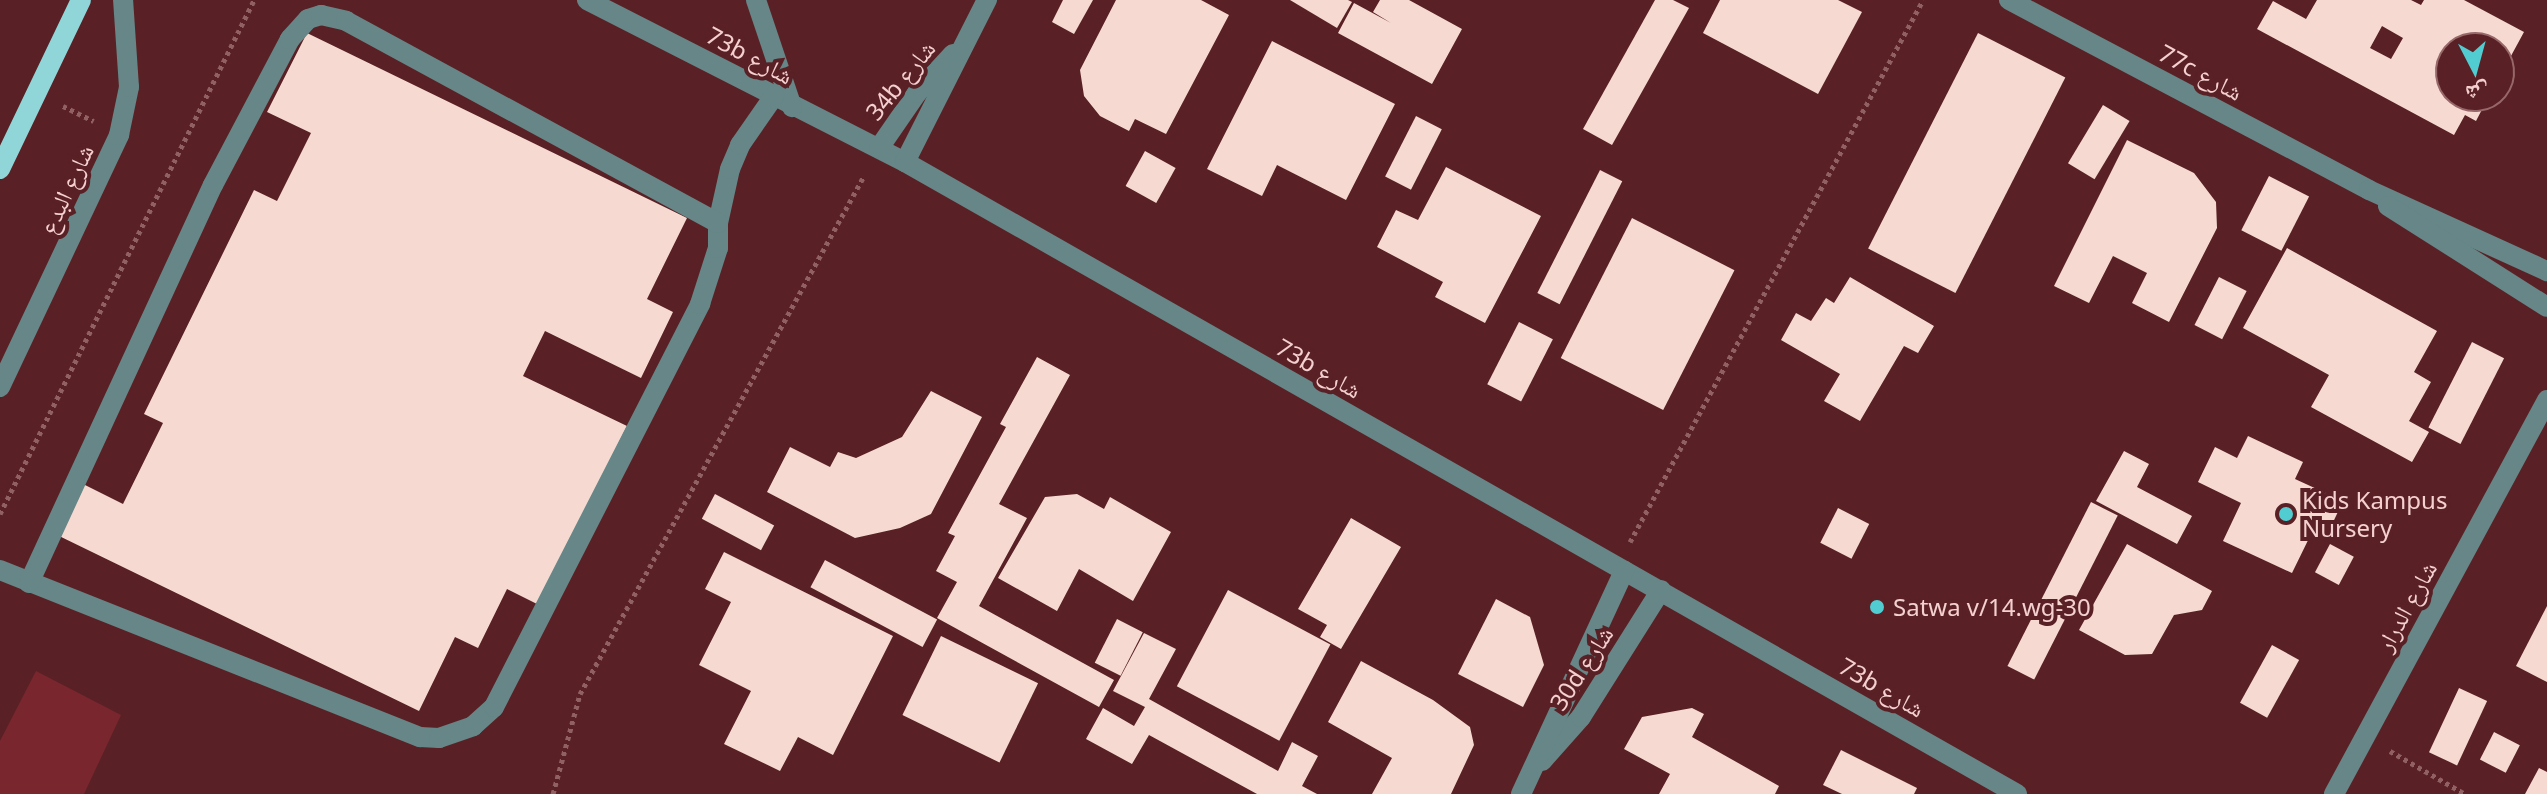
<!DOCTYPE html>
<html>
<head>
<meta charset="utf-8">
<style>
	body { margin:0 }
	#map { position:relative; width:2547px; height:794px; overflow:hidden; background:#592125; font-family:"Noto Sans","Noto Naskh Arabic",sans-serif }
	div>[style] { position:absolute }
	.green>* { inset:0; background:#7a262e }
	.building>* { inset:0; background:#f6dad1; transform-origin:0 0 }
	.path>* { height:5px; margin-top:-2.5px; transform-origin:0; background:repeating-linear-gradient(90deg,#916062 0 4px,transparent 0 8px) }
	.minor>* { height:20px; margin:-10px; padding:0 10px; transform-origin:10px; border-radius:10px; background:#668687 }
	.major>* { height:20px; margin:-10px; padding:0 10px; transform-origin:10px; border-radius:10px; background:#90d6d9 }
	.dots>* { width:22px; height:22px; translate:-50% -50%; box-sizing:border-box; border:4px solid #592125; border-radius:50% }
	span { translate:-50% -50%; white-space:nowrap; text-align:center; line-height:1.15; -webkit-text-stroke:8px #592125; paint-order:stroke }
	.street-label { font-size:24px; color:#f5d0d0 }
	.poi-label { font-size:24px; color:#f5d0d0 }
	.left { translate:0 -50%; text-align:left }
	.north { position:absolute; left:2435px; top:32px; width:80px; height:80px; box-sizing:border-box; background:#592125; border:2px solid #976769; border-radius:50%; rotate:174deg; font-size:22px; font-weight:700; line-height:32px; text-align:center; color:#f5d0d0 }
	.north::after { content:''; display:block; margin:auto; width:28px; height:36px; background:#51ccd1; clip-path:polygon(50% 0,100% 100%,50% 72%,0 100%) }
</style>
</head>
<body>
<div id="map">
	<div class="green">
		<div style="clip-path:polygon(36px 671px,121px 715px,84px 794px,0 794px,0 741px)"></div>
	</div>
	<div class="building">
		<div style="clip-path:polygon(1063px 0,1093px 0,1074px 34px,1052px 22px)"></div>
		<div style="clip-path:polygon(1116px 0,1201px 0,1229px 15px,1166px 134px,1135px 119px,1129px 131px,1100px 116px,1084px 96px,1080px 70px)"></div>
		<div style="clip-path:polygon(1290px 0,1348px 0,1352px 2px,1337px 28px)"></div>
		<div style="clip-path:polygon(1380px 0,1409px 0,1462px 29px,1432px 84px,1338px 33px,1354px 3px,1391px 23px,1373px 12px)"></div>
		<div style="clip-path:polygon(1655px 0,1673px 0,1689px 8px,1612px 145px,1583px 129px)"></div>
		<div style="clip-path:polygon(1720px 0,1838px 0,1862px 12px,1818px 94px,1703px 33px)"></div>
		<div style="clip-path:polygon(evenodd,2317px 0,2411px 0,2421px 5px,2424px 0,2464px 0,2524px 32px,2499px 78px,2499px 48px,2451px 48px,2451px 96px,2489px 96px,2476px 121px,2465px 115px,2454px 135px,2257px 29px,2273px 1px,2306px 19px,2317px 0,2382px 26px,2403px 38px,2391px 59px,2370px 48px,2382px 26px)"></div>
		<div style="clip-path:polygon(307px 33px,687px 218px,647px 299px,673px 312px,641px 378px,545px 331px,523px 376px,627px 426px,539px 605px,507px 589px,478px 648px,455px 637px,419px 711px,55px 534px,79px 482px,123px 504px,163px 423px,144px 414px,254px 190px,277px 201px,311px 133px,267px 112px)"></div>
		<div style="left:1978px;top:33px;width:98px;height:242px;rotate:27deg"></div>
		<div style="clip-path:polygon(1272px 41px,1395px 104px,1346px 200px,1277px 165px,1262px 196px,1207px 169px)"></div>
		<div style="left:2103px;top:105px;width:31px;height:68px;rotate:31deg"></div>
		<div style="left:1416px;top:116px;width:29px;height:68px;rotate:27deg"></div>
		<div style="clip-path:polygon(2127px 140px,2194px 173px,2216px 202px,2217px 228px,2169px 322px,2132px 303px,2147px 273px,2113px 256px,2089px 303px,2054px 286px)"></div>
		<div style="left:1145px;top:151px;width:35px;height:40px;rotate:29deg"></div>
		<div style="clip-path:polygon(1446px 167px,1541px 216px,1485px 323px,1435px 297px,1443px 282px,1377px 247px,1396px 210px,1418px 220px)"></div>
		<div style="left:1600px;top:170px;width:25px;height:138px;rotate:27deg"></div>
		<div style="left:2269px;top:176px;width:45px;height:61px;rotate:27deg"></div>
		<div style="left:1632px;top:218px;width:115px;height:157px;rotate:27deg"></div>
		<div style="clip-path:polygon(2287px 248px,2437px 331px,2414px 372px,2431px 382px,2409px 421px,2429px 432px,2412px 462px,2311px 407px,2329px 375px,2243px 328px)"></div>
		<div style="clip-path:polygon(1850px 277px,1934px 326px,1918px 353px,1904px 346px,1860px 421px,1824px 401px,1840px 374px,1781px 340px,1796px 313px,1811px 321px,1826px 298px,1834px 303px)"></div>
		<div style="left:2219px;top:277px;width:31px;height:54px;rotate:27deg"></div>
		<div style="left:1519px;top:322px;width:38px;height:70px;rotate:27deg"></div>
		<div style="left:2472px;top:342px;width:36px;height:96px;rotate:27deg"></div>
		<div style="clip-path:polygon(1037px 357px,1070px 375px,999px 504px,1027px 518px,979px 606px,1114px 680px,1099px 707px,937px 618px,957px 582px,936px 571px,955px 536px,948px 533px,1006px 427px,1000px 424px)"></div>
		<div style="clip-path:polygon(931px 391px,982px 417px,931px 514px,900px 528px,855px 538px,767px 492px,790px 447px,830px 467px,838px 452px,856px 458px,902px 437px)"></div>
		<div style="clip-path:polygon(2248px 436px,2303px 462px,2295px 479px,2343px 501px,2328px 533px,2315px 526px,2292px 573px,2223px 541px,2241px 503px,2198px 482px,2215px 447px,2237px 458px)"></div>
		<div style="clip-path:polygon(2124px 451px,2149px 464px,2137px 487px,2192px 516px,2177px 544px,2096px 501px)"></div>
		<div style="left:715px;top:494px;width:67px;height:28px;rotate:28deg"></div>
		<div style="clip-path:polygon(1077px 494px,1104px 509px,1110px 497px,1171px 532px,1133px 601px,1079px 569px,1057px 611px,998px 578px,1045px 497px)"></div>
		<div style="left:2091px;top:502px;width:30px;height:184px;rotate:27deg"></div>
		<div style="left:1838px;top:508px;width:35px;height:39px;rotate:27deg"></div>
		<div style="clip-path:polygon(1351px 518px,1401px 547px,1341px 649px,1320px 637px,1327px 625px,1298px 609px)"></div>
		<div style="clip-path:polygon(2127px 544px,2212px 591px,2202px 610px,2174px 615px,2152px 654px,2125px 655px,2079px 630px)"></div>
		<div style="left:2330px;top:544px;width:27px;height:32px;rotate:28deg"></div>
		<div style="clip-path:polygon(724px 552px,893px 636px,833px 755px,798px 737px,780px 771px,724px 744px,751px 691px,699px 665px,731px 602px,705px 589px)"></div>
		<div style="left:825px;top:560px;width:127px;height:31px;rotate:28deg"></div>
		<div style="left:1228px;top:590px;width:116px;height:109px;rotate:28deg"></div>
		<div style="clip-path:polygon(1496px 599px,1530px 617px,1544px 665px,1523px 707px,1458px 674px)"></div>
		<div style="clip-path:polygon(2547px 606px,2547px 682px,2516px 666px)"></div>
		<div style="left:1117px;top:619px;width:29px;height:49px;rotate:27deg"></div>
		<div style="clip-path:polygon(1144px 633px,1176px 649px,1149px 699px,1278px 771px,1292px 742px,1318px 756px,1302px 786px,1317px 794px,1257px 794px,1149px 735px,1132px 764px,1086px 739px,1103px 708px,1134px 726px,1145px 707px,1113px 691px)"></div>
		<div style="left:941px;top:636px;width:108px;height:88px;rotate:26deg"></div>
		<div style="left:2272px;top:645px;width:31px;height:66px;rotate:29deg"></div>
		<div style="clip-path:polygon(1361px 661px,1433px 700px,1470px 727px,1474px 745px,1451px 794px,1372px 794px,1392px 758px,1328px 722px)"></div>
		<div style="left:2459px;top:688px;width:31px;height:71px;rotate:25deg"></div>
		<div style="clip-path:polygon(1692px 708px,1704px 714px,1692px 737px,1779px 786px,1775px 794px,1659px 794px,1670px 774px,1624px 749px,1642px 717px)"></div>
		<div style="left:2494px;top:732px;width:29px;height:31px;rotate:27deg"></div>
		<div style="clip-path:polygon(1841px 750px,1917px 788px,1914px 794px,1842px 794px,1823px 785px)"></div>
		<div style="clip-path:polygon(2539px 768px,2547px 772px,2547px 794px,2525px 794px)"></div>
	</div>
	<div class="path">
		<div style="left:63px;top:106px;width:34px;rotate:26deg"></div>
		<div style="left:0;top:514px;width:573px;rotate:-63.7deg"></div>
		<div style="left:1630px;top:542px;width:616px;rotate:-61.6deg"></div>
		<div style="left:2390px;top:751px;width:86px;rotate:29.8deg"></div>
		<div style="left:553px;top:794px;width:104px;rotate:-74.9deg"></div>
		<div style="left:580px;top:694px;width:591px;rotate:-61.27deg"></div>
	</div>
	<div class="minor">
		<div style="left:587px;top:0;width:357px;rotate:27deg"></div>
		<div style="left:905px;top:162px;width:1279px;rotate:29.61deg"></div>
		<div style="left:756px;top:0;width:113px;rotate:71.4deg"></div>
		<div style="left:2009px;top:0;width:407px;rotate:27.8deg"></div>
		<div style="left:2369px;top:190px;width:196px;rotate:24.5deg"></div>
		<div style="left:879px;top:148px;width:67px;rotate:-55.4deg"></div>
		<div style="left:917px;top:93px;width:53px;rotate:-47.3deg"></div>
		<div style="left:905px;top:162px;width:182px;rotate:-63.2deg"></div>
		<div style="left:2388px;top:206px;width:188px;rotate:32.4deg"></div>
		<div style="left:0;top:387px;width:279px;rotate:-64.7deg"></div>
		<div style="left:119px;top:135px;width:49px;rotate:-78.2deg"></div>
		<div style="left:129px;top:87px;width:87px;rotate:-93.9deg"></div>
		<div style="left:0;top:570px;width:452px;rotate:21.7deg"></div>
		<div style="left:420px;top:737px;width:19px;rotate:3deg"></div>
		<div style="left:439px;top:738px;width:36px;rotate:-19deg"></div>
		<div style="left:473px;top:726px;width:28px;rotate:-42deg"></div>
		<div style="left:494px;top:707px;width:453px;rotate:-62.9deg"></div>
		<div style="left:700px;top:304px;width:59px;rotate:-72.2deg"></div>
		<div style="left:718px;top:248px;width:25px;rotate:-90deg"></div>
		<div style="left:718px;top:223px;width:55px;rotate:-77.5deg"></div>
		<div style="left:730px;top:169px;width:26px;rotate:-67deg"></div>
		<div style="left:740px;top:145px;width:60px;rotate:-55.2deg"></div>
		<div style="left:29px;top:583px;width:438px;rotate:-65.2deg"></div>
		<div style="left:213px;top:185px;width:165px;rotate:-62.2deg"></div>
		<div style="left:290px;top:39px;width:27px;rotate:-48deg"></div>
		<div style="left:308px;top:19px;width:14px;rotate:-17deg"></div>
		<div style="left:321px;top:15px;width:26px;rotate:13deg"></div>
		<div style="left:346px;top:21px;width:423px;rotate:28.5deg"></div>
		<div style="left:1542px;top:761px;width:59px;rotate:-48.4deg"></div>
		<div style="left:1581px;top:717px;width:150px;rotate:-57.8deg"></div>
		<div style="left:1521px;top:794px;width:246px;rotate:-65.2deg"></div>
		<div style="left:2334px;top:794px;width:448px;rotate:-61.6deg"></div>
	</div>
	<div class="major">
		<div style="left:0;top:169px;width:187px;rotate:-64.4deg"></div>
	</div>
	<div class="dots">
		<div style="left:2286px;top:514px;background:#51ccd1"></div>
		<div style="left:1877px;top:607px;background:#51ccd1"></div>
	</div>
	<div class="street-label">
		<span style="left:750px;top:55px;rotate:28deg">73b شارع</span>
		<span style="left:2201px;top:72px;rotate:28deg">77c شارع</span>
		<span style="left:900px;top:80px;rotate:-51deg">34b شارع</span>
		<span style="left:66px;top:189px;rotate:-65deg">شارع البدع</span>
		<span style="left:1319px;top:368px;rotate:30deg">73b شارع</span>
		<span style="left:2406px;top:606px;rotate:-61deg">شارع الدرار</span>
		<span style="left:1581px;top:668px;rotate:-57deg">30d شارع</span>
		<span style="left:1882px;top:687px;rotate:30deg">73b شارع</span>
	</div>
	<div class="poi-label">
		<span class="left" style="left:2302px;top:514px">Kids Kampus<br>Nursery</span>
		<span class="left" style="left:1893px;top:607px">Satwa v/14.wg-30</span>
	</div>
	<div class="north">ش</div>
</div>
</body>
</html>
